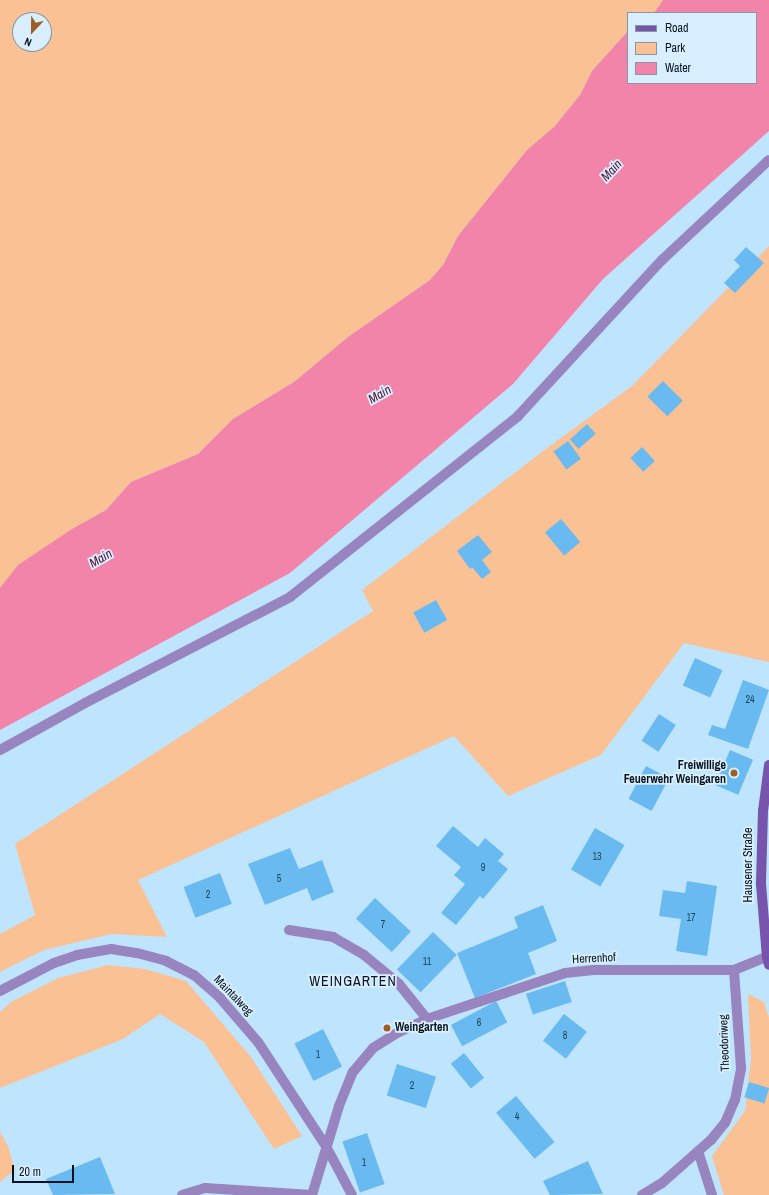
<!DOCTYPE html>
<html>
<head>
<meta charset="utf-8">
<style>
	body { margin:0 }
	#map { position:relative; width:769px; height:1195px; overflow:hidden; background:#bfe4fe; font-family:"Archivo Narrow",sans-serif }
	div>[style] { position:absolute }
	.green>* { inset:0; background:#fac195 }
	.water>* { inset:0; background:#f284aa }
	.building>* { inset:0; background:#68baf0; transform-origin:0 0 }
	.lane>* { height:10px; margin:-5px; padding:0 5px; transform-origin:5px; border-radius:5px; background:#9884bf }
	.street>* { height:10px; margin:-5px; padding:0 5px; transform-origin:5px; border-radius:5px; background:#9884bf }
	.secondary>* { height:10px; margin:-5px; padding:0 5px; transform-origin:5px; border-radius:5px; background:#7755ad }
	.dots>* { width:11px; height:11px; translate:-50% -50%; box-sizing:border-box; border:2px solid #d9efff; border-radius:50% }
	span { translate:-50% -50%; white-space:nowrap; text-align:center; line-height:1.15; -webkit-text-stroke:3.5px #d9efff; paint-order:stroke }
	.number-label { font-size:10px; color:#1f3e52 }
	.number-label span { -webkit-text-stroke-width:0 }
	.poi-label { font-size:12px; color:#07141d; font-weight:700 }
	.right { translate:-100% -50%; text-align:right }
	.left { translate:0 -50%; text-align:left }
	.street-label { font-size:12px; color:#07141d }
	.water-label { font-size:13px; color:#571430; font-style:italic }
	.quarter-label { font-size:14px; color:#07141d; letter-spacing:1px }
	.legend { position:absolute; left:627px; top:12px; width:130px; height:72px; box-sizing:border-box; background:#d9efff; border:1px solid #8597a5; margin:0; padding:5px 7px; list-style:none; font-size:12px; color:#07141d }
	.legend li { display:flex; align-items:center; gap:8px; height:20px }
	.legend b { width:20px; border:1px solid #8597a5 }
	.north { position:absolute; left:12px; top:12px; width:40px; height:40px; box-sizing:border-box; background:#d9efff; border:1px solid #8597a5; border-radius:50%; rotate:202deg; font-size:11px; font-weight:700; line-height:16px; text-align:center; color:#07141d }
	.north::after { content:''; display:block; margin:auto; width:14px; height:18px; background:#9d5e25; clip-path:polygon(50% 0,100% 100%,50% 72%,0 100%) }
	.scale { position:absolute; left:12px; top:1165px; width:62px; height:18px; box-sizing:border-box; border:2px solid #07141d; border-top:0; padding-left:5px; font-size:12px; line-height:14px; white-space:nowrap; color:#07141d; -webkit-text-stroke:3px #d9efff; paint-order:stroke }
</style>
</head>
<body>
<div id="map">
	<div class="green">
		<div style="clip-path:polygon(evenodd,0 0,663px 0,654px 13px,628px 13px,628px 31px,592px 71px,580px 95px,554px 127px,527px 150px,458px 236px,443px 265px,430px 280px,348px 337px,294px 382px,233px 419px,198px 454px,131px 482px,106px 510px,72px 529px,0 588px,0 0,20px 20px,44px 20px,44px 44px,20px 44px,20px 20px)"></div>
		<div style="clip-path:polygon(769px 246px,769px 662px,684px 643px,601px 755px,508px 796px,454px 736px,138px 880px,167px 937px,112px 934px,44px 950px,0 972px,0 934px,35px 915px,15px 844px,373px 611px,362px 590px,543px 451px,632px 386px)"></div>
		<div style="clip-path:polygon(108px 965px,145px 969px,186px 981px,251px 1057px,302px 1136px,274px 1149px,204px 1042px,160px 1014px,123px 1039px,0 1088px,0 1012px,11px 1002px,58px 978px)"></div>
		<div style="clip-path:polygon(748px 994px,764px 1002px,769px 1018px,769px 1195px,724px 1195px,712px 1156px,745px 1111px,751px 1059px)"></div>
		<div style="clip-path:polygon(0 1132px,8px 1146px,15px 1170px,0 1182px)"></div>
	</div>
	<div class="water">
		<div style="clip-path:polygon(663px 0,769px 0,769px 131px,603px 279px,513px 384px,290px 573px,0 730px,0 588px,18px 565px,72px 529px,106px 510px,131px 482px,198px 454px,233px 419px,294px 382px,348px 337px,430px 280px,443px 265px,458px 236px,527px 150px,554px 127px,580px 95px,592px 71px,628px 31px,628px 83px,756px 83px,756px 13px,654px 13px)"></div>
	</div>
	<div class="building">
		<div style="clip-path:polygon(746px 247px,764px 263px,735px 293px,724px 283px,740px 266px,734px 260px)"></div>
		<div style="left:663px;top:381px;width:28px;height:22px;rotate:45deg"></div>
		<div style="left:587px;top:424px;width:13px;height:23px;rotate:48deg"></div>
		<div style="left:568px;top:441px;width:22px;height:18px;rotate:54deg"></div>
		<div style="left:642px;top:447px;width:19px;height:16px;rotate:47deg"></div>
		<div style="left:561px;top:519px;width:30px;height:21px;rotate:50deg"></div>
		<div style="clip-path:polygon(478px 535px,492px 552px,482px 560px,491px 572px,482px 579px,472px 567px,470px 569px,457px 551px)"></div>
		<div style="left:436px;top:600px;width:23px;height:26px;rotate:61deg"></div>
		<div style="left:695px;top:658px;width:30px;height:30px;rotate:24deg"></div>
		<div style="clip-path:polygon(743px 680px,769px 690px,748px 749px,708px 735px,712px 725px,725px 729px)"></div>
		<div style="left:659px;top:714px;width:20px;height:32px;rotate:33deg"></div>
		<div style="left:730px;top:750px;width:25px;height:38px;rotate:23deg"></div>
		<div style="left:646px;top:766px;width:26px;height:37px;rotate:28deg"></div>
		<div style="clip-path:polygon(453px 826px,478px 847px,485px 838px,504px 854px,498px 861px,508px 869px,483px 899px,480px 896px,456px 925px,441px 913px,465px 884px,454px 875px,461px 867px,436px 846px)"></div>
		<div style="left:595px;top:828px;width:34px;height:48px;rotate:30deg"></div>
		<div style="clip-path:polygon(290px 848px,299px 869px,322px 860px,334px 892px,312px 901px,307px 888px,265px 905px,248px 864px)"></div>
		<div style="left:220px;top:873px;width:33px;height:39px;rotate:69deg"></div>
		<div style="clip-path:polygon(687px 881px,717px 886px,707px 956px,676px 951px,681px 919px,659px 916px,663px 890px,685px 893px)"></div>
		<div style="left:375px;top:898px;width:49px;height:28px;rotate:43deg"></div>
		<div style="clip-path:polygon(543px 905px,557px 941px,528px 953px,536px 974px,475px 998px,457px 953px,518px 928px,514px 917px)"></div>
		<div style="left:433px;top:932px;width:33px;height:52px;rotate:44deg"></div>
		<div style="left:565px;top:981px;width:22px;height:41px;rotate:72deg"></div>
		<div style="left:496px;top:1001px;width:24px;height:51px;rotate:62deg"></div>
		<div style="left:564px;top:1014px;width:29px;height:34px;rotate:38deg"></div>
		<div style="left:323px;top:1029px;width:42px;height:32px;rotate:63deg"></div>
		<div style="left:464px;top:1053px;width:32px;height:17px;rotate:51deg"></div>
		<div style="left:397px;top:1064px;width:41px;height:33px;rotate:18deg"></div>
		<div style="left:749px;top:1082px;width:21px;height:16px;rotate:17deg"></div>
		<div style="left:516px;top:1096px;width:60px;height:26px;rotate:50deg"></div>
		<div style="left:367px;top:1133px;width:54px;height:26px;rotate:71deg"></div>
		<div style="clip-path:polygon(100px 1157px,115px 1194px,53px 1195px,46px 1179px)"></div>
		<div style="clip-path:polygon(588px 1161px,603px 1194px,550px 1195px,543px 1181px)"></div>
	</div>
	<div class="lane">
		<div style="left:0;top:750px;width:97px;rotate:-28.9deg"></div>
		<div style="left:85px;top:703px;width:231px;rotate:-27.3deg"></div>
		<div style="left:290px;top:597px;width:291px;rotate:-38.4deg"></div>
		<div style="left:518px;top:416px;width:212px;rotate:-47.3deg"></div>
		<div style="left:662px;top:260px;width:146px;rotate:-43.1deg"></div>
		<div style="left:289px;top:930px;width:45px;rotate:9deg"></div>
		<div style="left:333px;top:937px;width:36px;rotate:30deg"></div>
		<div style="left:364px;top:955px;width:45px;rotate:39.6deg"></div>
		<div style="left:399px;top:984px;width:45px;rotate:51.3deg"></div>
		<div style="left:698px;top:1151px;width:46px;rotate:72.3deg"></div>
		<div style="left:182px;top:1195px;width:24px;rotate:-17deg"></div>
		<div style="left:205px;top:1188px;width:107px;rotate:3.7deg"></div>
	</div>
	<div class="street">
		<div style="left:0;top:991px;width:61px;rotate:-27.4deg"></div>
		<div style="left:54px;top:963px;width:24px;rotate:-19deg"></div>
		<div style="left:77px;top:955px;width:35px;rotate:-10deg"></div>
		<div style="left:111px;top:949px;width:26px;rotate:9deg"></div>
		<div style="left:137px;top:953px;width:30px;rotate:15deg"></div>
		<div style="left:166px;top:961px;width:31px;rotate:27deg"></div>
		<div style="left:194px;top:975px;width:35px;rotate:41deg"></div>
		<div style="left:220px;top:998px;width:58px;rotate:49.2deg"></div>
		<div style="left:258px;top:1042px;width:126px;rotate:56.9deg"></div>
		<div style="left:327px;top:1148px;width:53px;rotate:62deg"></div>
		<div style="left:312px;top:1195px;width:93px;rotate:-73.1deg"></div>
		<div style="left:339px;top:1106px;width:37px;rotate:-68deg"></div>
		<div style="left:353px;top:1072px;width:31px;rotate:-50deg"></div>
		<div style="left:373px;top:1048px;width:26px;rotate:-32deg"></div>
		<div style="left:395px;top:1034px;width:35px;rotate:-25deg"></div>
		<div style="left:427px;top:1019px;width:145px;rotate:-18.4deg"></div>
		<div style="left:565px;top:973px;width:29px;rotate:-6deg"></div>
		<div style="left:594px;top:970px;width:140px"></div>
		<div style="left:734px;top:970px;width:35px;rotate:-22deg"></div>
		<div style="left:642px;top:1195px;width:23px;rotate:-31deg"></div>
		<div style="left:662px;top:1183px;width:65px;rotate:-41.3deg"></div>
		<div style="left:711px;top:1140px;width:22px;rotate:-51deg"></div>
		<div style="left:725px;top:1123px;width:25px;rotate:-67deg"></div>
		<div style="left:735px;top:1100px;width:33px;rotate:-79deg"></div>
		<div style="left:741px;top:1068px;width:98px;rotate:-94.1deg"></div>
	</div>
	<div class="secondary">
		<div style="left:769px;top:765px;width:46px;rotate:97.4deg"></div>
		<div style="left:763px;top:811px;width:73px;rotate:91.6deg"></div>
		<div style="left:761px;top:884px;width:73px;rotate:85.3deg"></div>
		<div style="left:767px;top:957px;width:8px;rotate:76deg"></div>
	</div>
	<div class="dots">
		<div style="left:734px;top:773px;background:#9d5e25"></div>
		<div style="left:387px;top:1028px;background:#9d5e25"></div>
	</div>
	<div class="number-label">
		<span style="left:750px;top:700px">24</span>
		<span style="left:597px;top:857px">13</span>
		<span style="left:483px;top:868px">9</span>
		<span style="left:279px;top:879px">5</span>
		<span style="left:208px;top:895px">2</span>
		<span style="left:691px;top:918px">17</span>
		<span style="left:383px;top:925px">7</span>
		<span style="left:427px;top:962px">11</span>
		<span style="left:479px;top:1023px">6</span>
		<span style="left:565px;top:1036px">8</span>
		<span style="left:318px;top:1055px">1</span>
		<span style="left:412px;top:1086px">2</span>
		<span style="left:517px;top:1117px">4</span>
		<span style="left:364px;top:1163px">1</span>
	</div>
	<div class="poi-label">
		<span class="right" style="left:726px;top:773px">Freiwillige<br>Feuerwehr Weingaren</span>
		<span class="left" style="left:395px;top:1028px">Weingarten</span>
	</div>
	<div class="street-label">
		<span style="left:749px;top:865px;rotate:-90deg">Hausener Straße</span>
		<span style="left:594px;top:959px;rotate:-3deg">Herrenhof</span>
		<span style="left:233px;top:996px;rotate:46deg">Maintalweg</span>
		<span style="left:725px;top:1043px;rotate:-92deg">Theodoriweg</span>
	</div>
	<div class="water-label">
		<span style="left:612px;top:171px;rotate:-47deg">Main</span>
		<span style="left:380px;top:395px;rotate:-30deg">Main</span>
		<span style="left:101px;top:559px;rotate:-30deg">Main</span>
	</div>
	<div class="quarter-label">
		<span style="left:353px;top:981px">WEINGARTEN</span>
	</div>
	<ul class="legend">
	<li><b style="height:5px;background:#7755ad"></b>Road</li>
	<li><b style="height:11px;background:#fac195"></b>Park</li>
	<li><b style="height:11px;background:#f284aa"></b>Water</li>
	</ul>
	<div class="north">N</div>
	<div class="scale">20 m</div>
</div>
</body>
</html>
